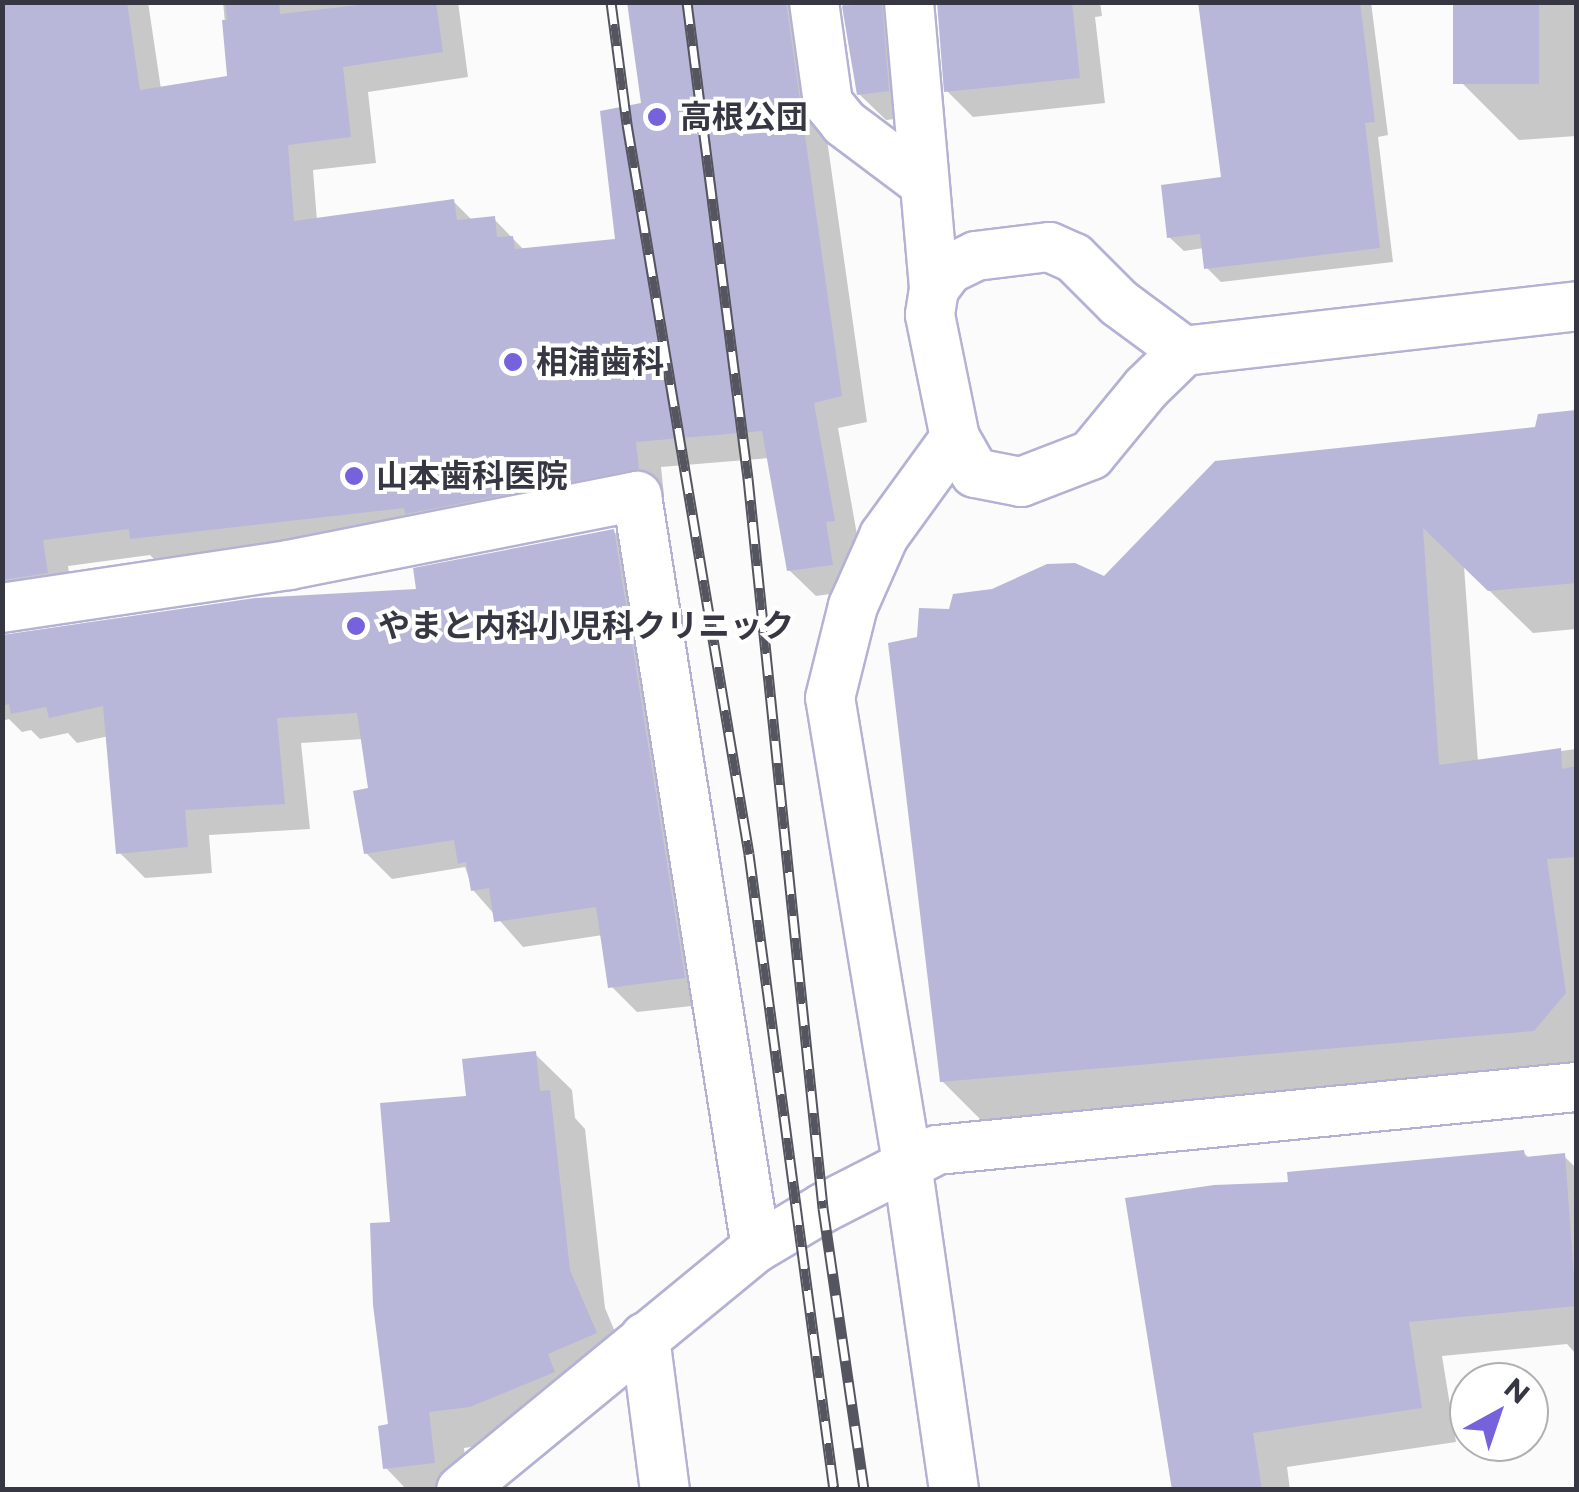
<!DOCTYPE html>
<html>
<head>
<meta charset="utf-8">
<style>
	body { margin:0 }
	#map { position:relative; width:1579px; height:1492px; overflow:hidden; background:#fbfbfb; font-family:Montserrat,"Noto Sans JP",sans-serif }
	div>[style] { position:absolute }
	.shadow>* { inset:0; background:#0003 }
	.building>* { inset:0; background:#b8b7d9; transform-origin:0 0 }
	.roads { filter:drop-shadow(2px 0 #b4b2d4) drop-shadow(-2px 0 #b4b2d4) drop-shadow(0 2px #b4b2d4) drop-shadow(0 -2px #b4b2d4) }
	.street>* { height:48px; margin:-24px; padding:0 24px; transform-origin:24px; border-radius:24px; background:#fff }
	.rail>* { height:11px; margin-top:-5.5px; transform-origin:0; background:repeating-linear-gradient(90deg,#fff 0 22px,#555560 0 44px); box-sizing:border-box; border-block:2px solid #555560 }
	.dots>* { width:28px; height:28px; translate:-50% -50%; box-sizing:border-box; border:5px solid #fff; border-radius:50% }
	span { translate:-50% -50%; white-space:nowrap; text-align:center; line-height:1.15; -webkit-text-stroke:8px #fff; paint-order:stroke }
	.poi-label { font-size:32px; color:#373744; font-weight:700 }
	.left { translate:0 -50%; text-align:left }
	.frame { position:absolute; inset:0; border:5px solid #373744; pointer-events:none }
	.north { position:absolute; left:1449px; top:1362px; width:100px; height:100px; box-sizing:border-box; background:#fff; border:2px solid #afafb4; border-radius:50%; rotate:40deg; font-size:28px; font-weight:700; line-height:40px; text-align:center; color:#373744 }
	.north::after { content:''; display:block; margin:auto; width:35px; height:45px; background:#7662dd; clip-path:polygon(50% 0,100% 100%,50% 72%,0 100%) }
</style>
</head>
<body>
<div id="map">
	<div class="shadow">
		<div style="clip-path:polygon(2px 2px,148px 2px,161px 89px,230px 78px,223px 2px,458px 2px,468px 77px,368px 92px,376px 163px,313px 170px,317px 221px,453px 201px,473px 221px,494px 219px,525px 251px,618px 241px,644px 105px,629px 2px,831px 2px,812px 33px,867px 422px,838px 428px,859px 546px,850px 547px,858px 590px,816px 596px,789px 570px,769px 458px,661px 467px,664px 495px,433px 539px,159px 564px,150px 555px,68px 566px,73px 599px,2px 623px)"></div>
		<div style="clip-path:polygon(842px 2px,927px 2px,914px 117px,886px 120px,859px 94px)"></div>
		<div style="clip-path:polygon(939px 2px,1100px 2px,1102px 16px,1095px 17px,1105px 103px,973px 117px,947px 91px)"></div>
		<div style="clip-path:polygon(1201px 2px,1371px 2px,1388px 135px,1378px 137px,1393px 262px,1221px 282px,1207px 268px,1204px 248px,1184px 251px,1169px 237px,1224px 179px)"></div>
		<div style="clip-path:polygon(1456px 2px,1576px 2px,1576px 136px,1519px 140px,1462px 83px)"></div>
		<div style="clip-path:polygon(1576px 413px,1576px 629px,1533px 633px,1464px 566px,1478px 762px,1576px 749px,1576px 1073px,985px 1124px,942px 1081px,920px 639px,951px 611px,1104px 579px,1537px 430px,1540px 416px)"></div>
		<div style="clip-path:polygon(613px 531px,639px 557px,710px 1004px,637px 1012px,611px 986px,603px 935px,523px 947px,473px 890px,465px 867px,392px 879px,366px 853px,371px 791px,363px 739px,301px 743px,310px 829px,209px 835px,212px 873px,145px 878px,119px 852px,109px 736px,77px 743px,68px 733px,40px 739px,31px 730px,22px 732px,9px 719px,2px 721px,2px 637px,418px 591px)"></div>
		<div style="clip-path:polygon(535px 1054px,572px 1090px,575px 1118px,585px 1129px,605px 1308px,631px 1370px,507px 1442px,464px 1448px,469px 1490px,407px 1490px,386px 1468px,391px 1427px,393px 1224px,469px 1098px)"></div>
		<div style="clip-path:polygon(1523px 1152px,1530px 1159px,1564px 1156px,1576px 1168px,1576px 1354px,1567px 1344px,1442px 1356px,1456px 1442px,1287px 1467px,1290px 1490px,1174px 1490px,1290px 1184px)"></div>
	</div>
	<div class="building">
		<div style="clip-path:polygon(2px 2px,127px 2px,140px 90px,227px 76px,222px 20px,227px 20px,225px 2px,279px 2px,280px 14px,386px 2px,436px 2px,443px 52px,343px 67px,351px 137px,288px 145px,294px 221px,454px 199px,457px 220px,495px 216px,497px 237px,513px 236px,515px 249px,615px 239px,600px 111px,641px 103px,627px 2px,786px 2px,842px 396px,814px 403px,835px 521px,826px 522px,833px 565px,787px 571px,762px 431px,636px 442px,639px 469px,405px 514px,404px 508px,130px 539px,129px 529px,43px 540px,48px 573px,2px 580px)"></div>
		<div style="clip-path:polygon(937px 2px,1072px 2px,1080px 78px,944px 92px)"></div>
		<div style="clip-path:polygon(1198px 2px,1360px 2px,1375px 122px,1365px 123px,1380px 248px,1204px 269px,1200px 234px,1167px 238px,1161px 185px,1221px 177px)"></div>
		<div style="left:1453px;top:2px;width:86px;height:82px"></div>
		<div style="clip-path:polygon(882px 3px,889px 91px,857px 95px,842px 6px)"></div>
		<div style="clip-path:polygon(1576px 410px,1576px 583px,1488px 591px,1423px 528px,1439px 765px,1561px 748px,1562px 769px,1576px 766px,1576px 857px,1547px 859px,1566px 993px,1534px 1031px,940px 1082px,888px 643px,917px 637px,919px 608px,949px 609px,953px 594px,992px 589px,1047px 564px,1075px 563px,1104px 576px,1215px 461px,1535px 427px,1538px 414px)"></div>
		<div style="clip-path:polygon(614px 529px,685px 978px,608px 988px,596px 907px,494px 922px,489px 888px,471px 891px,466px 862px,458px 864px,454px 840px,364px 854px,353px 791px,368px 788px,357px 713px,277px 718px,285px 804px,185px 810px,188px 847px,116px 854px,103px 706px,49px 718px,46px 707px,11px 714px,9px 704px,2px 706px,2px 635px,255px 598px,416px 589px,413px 568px)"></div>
		<div style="clip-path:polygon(536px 1051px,540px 1091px,550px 1090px,570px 1270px,597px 1333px,548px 1354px,555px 1372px,470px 1407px,429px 1412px,435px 1463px,383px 1469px,378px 1426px,388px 1424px,373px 1305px,370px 1223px,390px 1222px,380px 1103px,466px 1096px,462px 1059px)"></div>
		<div style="clip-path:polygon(1524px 1150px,1525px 1157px,1565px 1153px,1576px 1306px,1409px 1322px,1422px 1408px,1253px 1433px,1262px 1490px,1172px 1490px,1125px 1198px,1214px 1185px,1288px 1182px,1287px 1172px)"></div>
	</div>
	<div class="roads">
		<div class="street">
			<div style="left:814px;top:2px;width:102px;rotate:82.1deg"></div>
			<div style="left:828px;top:103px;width:26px;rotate:51deg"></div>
			<div style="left:844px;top:123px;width:100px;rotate:36.9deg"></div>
			<div style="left:909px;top:2px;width:288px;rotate:85deg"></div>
			<div style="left:1184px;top:351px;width:81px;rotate:-143.6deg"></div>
			<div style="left:1119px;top:303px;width:64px;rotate:-135deg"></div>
			<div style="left:1074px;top:258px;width:27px;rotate:-156deg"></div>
			<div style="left:1049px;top:247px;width:74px;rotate:173deg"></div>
			<div style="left:976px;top:256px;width:30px;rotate:154deg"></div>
			<div style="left:949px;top:269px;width:25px;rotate:127deg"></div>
			<div style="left:934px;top:289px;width:26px;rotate:99deg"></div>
			<div style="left:930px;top:315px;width:126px;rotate:78.5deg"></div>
			<div style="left:955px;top:438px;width:40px;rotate:60.3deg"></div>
			<div style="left:975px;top:473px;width:47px;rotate:11.1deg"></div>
			<div style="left:1021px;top:482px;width:75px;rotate:-21.1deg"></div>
			<div style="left:1091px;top:455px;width:87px;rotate:-50.6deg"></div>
			<div style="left:1146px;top:388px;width:53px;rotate:-44.2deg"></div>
			<div style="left:1184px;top:351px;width:395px;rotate:-6.5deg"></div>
			<div style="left:2px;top:608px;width:290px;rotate:-8.5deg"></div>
			<div style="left:289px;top:565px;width:355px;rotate:-11.2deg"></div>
			<div style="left:637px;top:496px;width:761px;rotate:81.01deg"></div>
			<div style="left:645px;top:1337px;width:154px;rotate:82.6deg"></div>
			<div style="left:461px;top:1490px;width:382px;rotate:-39.4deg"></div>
			<div style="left:756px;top:1248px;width:78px;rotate:-30.8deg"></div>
			<div style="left:823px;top:1208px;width:128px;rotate:-27deg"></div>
			<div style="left:937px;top:1150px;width:642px;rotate:-5.63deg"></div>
			<div style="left:954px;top:1490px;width:331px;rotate:-98.2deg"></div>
			<div style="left:907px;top:1162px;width:470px;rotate:-99.4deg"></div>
			<div style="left:830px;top:698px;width:95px;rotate:-76deg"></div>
			<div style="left:853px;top:606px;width:77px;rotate:-66.1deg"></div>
			<div style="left:884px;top:536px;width:121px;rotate:-54.1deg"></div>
		</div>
	</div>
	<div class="rail">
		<div style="left:611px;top:2px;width:123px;rotate:82.5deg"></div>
		<div style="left:627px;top:124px;width:740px;rotate:80.51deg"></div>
		<div style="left:749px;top:854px;width:642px;rotate:82.39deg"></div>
		<div style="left:687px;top:2px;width:480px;rotate:82.7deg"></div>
		<div style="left:748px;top:478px;width:734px;rotate:84.13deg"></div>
		<div style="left:823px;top:1208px;width:285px;rotate:81.7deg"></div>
	</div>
	<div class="dots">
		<div style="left:657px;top:117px;background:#7662dd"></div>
		<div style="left:513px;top:362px;background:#7662dd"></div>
		<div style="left:354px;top:476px;background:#7662dd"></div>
		<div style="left:356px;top:626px;background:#7662dd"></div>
	</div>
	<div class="poi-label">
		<span class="left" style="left:680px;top:117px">高根公団</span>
		<span class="left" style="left:536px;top:362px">相浦歯科</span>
		<span class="left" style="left:376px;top:476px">山本歯科医院</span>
		<span class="left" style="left:378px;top:626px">やまと内科小児科クリニック</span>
	</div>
	<div class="frame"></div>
	<div class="north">N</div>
</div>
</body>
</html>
